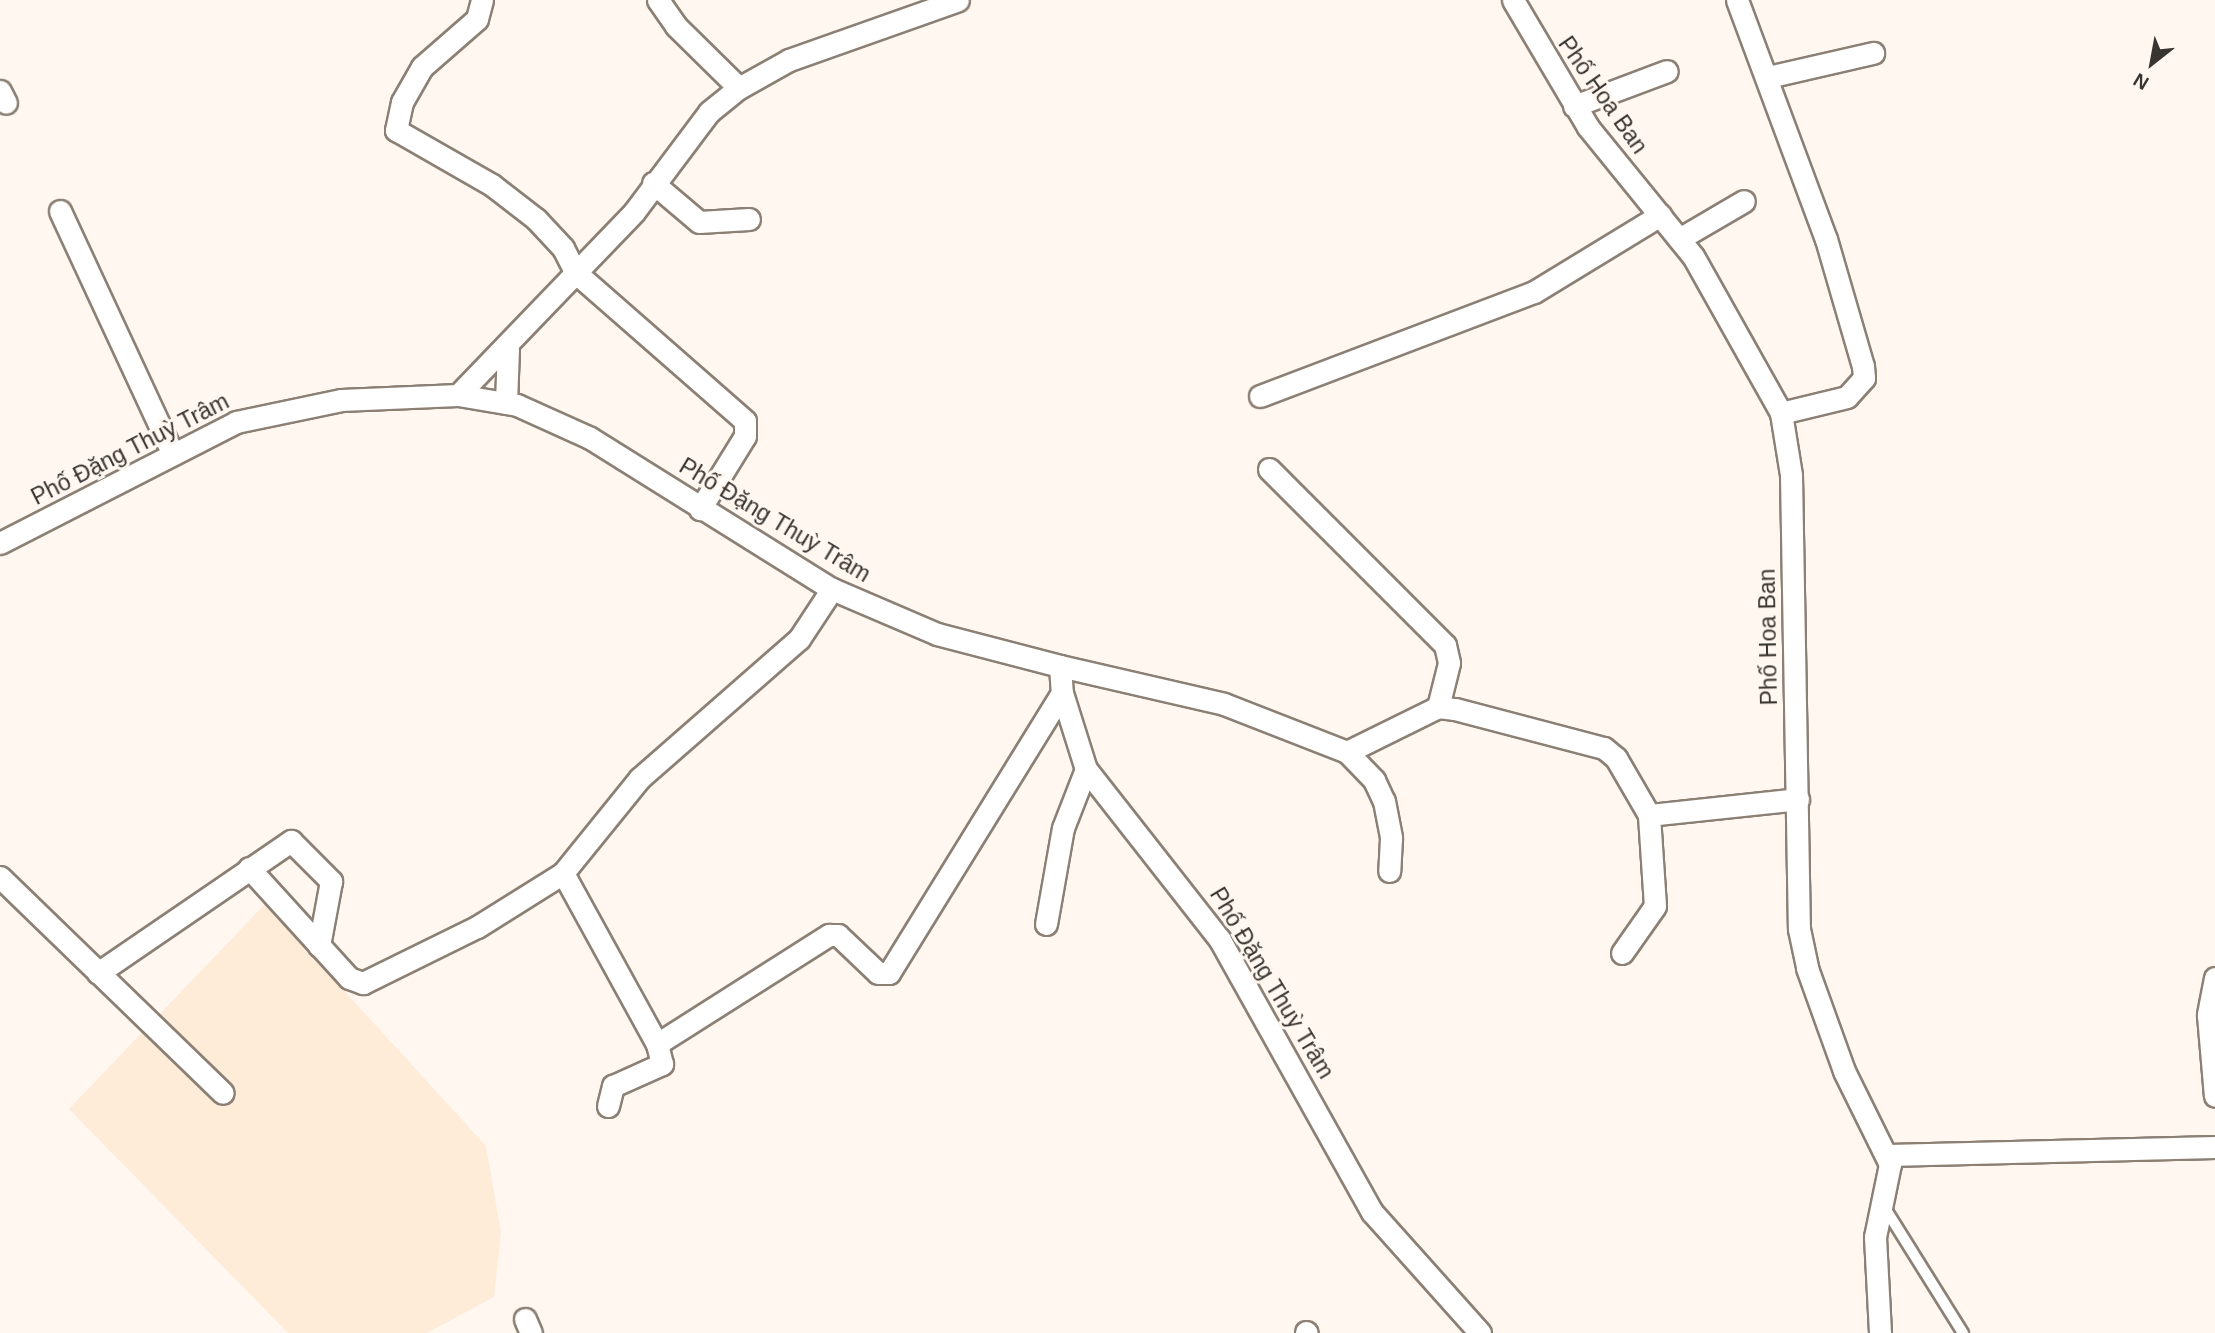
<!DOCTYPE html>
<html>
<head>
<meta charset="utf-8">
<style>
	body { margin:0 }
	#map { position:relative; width:2215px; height:1333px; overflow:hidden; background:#fff7f0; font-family:Helvetica,sans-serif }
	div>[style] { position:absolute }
	.built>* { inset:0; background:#feecd9 }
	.roads { filter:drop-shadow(2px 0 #8c8075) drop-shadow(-2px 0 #8c8075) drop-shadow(0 2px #8c8075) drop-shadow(0 -2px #8c8075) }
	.lane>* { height:10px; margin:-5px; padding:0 5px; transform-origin:5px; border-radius:5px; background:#fff }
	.street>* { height:21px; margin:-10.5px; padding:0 10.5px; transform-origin:10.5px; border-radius:10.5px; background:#fff }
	span { translate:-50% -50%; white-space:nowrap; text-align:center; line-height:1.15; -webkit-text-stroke:6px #fff7f0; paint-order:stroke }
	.street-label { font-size:23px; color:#38342f }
	.north { position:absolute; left:2117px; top:28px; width:70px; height:70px; -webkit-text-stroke:5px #fff7f0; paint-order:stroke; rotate:211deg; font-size:19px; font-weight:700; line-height:28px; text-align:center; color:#38342f }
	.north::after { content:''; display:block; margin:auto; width:24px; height:32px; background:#38342f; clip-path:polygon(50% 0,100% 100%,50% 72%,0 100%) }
</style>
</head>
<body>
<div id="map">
	<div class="built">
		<div style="clip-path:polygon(265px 904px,486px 1146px,501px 1233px,494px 1297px,427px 1333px,288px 1333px,69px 1109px)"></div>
	</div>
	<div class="roads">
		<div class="lane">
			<div style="left:1883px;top:1205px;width:151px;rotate:58deg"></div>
		</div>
		<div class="street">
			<div style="left:482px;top:0;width:20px;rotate:105deg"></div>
			<div style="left:477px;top:19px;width:73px;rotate:138.9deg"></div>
			<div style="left:422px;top:67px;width:40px;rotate:119.7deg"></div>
			<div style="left:402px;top:102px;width:29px;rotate:102deg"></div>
			<div style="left:396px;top:130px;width:111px;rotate:29.8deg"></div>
			<div style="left:492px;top:185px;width:56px;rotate:37.7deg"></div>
			<div style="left:536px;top:219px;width:40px;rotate:47deg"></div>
			<div style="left:563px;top:248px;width:27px;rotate:63deg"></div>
			<div style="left:575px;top:272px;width:226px;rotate:41.2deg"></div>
			<div style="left:745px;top:421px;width:15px;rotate:90deg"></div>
			<div style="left:745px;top:436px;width:86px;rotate:121.7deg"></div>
			<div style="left:658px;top:0;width:32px;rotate:55deg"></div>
			<div style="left:676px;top:26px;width:88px;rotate:44.5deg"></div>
			<div style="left:1513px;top:0;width:147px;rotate:59.4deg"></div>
			<div style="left:1588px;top:127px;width:166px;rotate:50.9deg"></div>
			<div style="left:1693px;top:256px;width:180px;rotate:60.7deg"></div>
			<div style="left:1781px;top:413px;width:63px;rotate:80.8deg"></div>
			<div style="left:1791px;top:475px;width:454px;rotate:89deg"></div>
			<div style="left:1799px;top:929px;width:40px;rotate:78deg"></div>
			<div style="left:1807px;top:968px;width:109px;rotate:70.2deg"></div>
			<div style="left:1844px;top:1071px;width:104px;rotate:63.7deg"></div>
			<div style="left:1890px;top:1164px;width:75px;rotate:101.6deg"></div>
			<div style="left:1875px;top:1237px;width:96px;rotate:87deg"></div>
			<div style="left:1737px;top:0;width:255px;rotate:69.6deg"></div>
			<div style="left:1826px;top:239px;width:132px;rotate:73.8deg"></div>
			<div style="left:1863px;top:366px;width:12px;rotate:85deg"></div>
			<div style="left:1864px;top:378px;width:25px;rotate:132deg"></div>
			<div style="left:1847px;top:397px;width:68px;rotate:166.4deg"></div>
			<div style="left:1768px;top:77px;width:108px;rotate:-12.9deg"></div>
			<div style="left:0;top:91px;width:13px;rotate:63deg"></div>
			<div style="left:1574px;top:106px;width:99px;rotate:-20.6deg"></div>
			<div style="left:653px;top:183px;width:60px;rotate:40.3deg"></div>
			<div style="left:699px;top:222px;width:50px;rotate:-3.4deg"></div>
			<div style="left:60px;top:211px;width:268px;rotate:65.1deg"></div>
			<div style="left:1679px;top:239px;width:75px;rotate:-30.3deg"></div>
			<div style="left:458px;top:395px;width:254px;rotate:-46.1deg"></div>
			<div style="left:634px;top:212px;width:125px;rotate:-53.1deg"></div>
			<div style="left:709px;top:112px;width:38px;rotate:-39deg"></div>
			<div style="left:739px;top:88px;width:57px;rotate:-29.2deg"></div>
			<div style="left:789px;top:60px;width:179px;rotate:-19.5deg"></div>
			<div style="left:1260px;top:396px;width:293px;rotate:-20.8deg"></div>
			<div style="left:1534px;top:292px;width:148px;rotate:-31.4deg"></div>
			<div style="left:506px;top:403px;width:54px;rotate:-87.9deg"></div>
			<div style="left:1269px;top:469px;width:249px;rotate:45deg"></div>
			<div style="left:1445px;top:645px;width:18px;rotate:77deg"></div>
			<div style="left:1449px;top:663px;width:45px;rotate:104deg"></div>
			<div style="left:0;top:543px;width:265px;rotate:-27.1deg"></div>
			<div style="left:236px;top:422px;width:107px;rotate:-11.8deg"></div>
			<div style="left:341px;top:400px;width:117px;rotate:-2.4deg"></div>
			<div style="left:458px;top:395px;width:60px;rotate:9.6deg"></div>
			<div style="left:517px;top:405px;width:80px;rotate:24.3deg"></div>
			<div style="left:590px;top:438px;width:285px;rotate:32deg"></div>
			<div style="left:832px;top:589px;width:114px;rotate:23.2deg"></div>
			<div style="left:937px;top:634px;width:127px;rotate:14.6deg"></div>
			<div style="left:1060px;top:666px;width:27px;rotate:86deg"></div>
			<div style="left:1062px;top:693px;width:80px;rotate:72.5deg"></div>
			<div style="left:1086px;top:769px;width:217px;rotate:51.9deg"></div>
			<div style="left:1220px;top:940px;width:312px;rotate:60.8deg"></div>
			<div style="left:1372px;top:1212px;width:162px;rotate:48.2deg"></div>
			<div style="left:1060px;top:666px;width:168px;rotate:13deg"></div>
			<div style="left:1224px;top:704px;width:132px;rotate:21.3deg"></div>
			<div style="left:1347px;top:752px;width:39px;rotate:46deg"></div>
			<div style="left:1374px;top:780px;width:23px;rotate:65deg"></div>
			<div style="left:1384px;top:801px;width:38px;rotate:79deg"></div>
			<div style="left:1391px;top:838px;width:33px;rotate:93deg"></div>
			<div style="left:1347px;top:752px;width:102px;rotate:-26.3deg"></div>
			<div style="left:1438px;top:707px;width:17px;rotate:7deg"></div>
			<div style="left:1455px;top:709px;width:154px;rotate:14.7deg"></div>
			<div style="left:1604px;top:748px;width:16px;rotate:40deg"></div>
			<div style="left:1616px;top:758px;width:66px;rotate:59.9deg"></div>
			<div style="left:1649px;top:815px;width:150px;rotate:-6.1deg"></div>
			<div style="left:249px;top:868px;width:149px;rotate:47.7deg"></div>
			<div style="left:349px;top:978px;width:15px;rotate:20deg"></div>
			<div style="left:363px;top:983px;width:127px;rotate:-26.2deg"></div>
			<div style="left:477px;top:927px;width:102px;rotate:-32.1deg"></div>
			<div style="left:563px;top:873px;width:122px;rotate:-51deg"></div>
			<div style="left:640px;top:778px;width:211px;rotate:-41.2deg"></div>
			<div style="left:799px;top:639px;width:60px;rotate:-56.6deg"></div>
			<div style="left:563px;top:873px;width:195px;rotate:61.2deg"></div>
			<div style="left:657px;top:1044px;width:204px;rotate:-32.4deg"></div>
			<div style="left:829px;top:935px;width:9px"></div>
			<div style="left:838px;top:935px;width:55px;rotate:43.5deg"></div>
			<div style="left:878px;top:973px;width:11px"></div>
			<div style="left:889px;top:973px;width:329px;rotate:-58.3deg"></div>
			<div style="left:0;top:877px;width:310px;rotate:44.1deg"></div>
			<div style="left:1046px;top:924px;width:97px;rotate:-80deg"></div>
			<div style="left:1063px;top:828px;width:63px;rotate:-68.7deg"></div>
			<div style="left:1622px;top:953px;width:57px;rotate:-54.9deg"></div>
			<div style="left:1655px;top:906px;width:91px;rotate:-93.8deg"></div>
			<div style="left:98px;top:973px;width:234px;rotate:-34.4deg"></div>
			<div style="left:291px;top:841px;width:57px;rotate:45deg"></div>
			<div style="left:331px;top:881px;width:66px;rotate:100.5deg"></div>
			<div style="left:2215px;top:978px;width:38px;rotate:101deg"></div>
			<div style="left:2208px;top:1015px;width:81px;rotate:85.1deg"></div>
			<div style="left:608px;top:1106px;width:21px;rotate:-76deg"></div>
			<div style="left:613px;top:1086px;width:54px;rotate:-24.2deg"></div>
			<div style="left:662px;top:1064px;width:21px;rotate:-104deg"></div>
			<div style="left:1888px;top:1155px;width:327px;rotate:-1.4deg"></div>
			<div style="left:525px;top:1319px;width:15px;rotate:67deg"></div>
			<div style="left:1306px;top:1332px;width:1px;rotate:45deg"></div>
		</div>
	</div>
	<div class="street-label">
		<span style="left:1603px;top:95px;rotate:55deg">Phố Hoa Ban</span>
		<span style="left:130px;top:449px;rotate:-27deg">Phố Đặng Thuỳ Trâm</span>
		<span style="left:775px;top:520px;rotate:31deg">Phố Đặng Thuỳ Trâm</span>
		<span style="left:1768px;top:637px;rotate:-91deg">Phố Hoa Ban</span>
		<span style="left:1272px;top:983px;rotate:59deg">Phố Đặng Thuỳ Trâm</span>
	</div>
	<div class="north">N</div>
</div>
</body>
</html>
